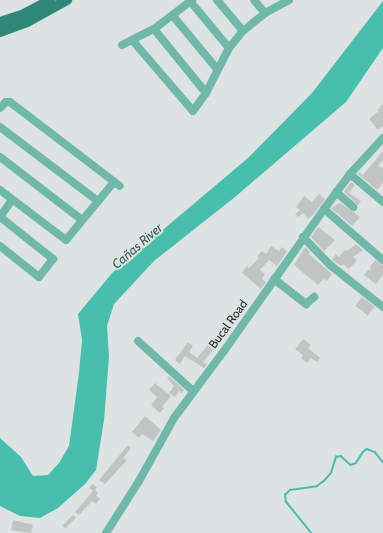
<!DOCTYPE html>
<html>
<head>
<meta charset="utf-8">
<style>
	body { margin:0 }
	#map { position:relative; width:383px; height:533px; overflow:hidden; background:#dde3e2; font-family:Cabin,sans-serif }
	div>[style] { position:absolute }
	.water>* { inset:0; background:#48bfac }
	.stream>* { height:1.5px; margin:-0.75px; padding:0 0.75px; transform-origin:0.75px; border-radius:0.75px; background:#48bfac }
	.building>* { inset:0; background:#c0c5c4; transform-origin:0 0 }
	.minor>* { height:8px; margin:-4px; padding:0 4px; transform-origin:4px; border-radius:4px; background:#6fb8aa }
	.major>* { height:10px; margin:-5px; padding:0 5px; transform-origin:5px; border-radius:5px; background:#2f887a }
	span { translate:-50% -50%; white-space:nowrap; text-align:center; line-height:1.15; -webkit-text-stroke:4px #dde3e2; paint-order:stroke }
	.street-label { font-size:12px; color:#292b2a }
	.water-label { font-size:13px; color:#306159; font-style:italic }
</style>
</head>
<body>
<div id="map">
	<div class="water">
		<div style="clip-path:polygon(383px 1px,383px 48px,346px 102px,235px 197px,154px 261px,114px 304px,107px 326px,109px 357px,104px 420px,96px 470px,85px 484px,58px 508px,40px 518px,20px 516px,0 506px,0 438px,21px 457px,33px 476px,48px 475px,59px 463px,69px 446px,79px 373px,82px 340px,78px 314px,113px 272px,248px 158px,312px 93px)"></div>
	</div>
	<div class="stream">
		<div style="left:311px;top:533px;width:40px;rotate:-129deg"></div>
		<div style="left:286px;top:502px;width:7px;rotate:-98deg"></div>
		<div style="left:285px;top:495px;width:7px;rotate:-45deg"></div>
		<div style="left:290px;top:490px;width:27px;rotate:-8deg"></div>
		<div style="left:317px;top:486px;width:9px;rotate:-36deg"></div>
		<div style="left:324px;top:481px;width:11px;rotate:-49deg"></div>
		<div style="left:331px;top:473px;width:17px;rotate:-73deg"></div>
		<div style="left:336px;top:457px;width:5px;rotate:-11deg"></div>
		<div style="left:341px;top:456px;width:13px;rotate:42deg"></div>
		<div style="left:351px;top:465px;width:5px;rotate:-22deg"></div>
		<div style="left:356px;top:463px;width:13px;rotate:-58deg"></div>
		<div style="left:363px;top:452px;width:5px;rotate:-37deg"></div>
		<div style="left:367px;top:449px;width:9px;rotate:21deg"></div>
		<div style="left:375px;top:452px;width:13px;rotate:51deg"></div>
	</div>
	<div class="building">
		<div style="clip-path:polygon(383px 104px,383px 126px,378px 130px,369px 119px,379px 111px,377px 110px)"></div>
		<div style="clip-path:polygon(383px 151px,383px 160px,378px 166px,383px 168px,383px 183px,377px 190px,358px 174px,359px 172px,363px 175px)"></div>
		<div style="clip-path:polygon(351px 182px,355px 185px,349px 193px,361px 201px,358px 205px,344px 192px)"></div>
		<div style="clip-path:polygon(319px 194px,325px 199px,314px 214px,308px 219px,303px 213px,298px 217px,295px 214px,300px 210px,296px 207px,304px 196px,312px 202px)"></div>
		<div style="clip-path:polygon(340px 203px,360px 217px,352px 226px,331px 208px)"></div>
		<div style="clip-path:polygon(318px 227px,335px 240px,324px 251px,311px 237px)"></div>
		<div style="clip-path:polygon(356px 244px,363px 250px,353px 257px,357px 260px,349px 269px,343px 264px,341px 266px,332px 260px,336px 254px,339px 257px,345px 250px,347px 251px)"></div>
		<div style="clip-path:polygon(271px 246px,279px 251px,282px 247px,287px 251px,277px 266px,269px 260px,260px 270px,265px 274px,262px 279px,266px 282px,261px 289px,242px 273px,247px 266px,249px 268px,259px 258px,257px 256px,262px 251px,266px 254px)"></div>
		<div style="clip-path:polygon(305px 247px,310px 252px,309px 254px,332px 274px,327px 281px,323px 279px,318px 285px,294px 265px)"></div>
		<div style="clip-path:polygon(375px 260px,383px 265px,383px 275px,376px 284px,364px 275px,369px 269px,371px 271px,370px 267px)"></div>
		<div style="left:362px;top:297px;width:16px;height:11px;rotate:38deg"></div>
		<div style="clip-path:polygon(216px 338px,218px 340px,215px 344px,217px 345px,203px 362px,207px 365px,204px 368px,185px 356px,180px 364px,175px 360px,188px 342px,193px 346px,189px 352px,197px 358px,211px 341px,213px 342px)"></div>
		<div style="clip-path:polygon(303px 339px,311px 345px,308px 348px,320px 358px,317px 362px,311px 358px,307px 363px,301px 358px,303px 355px,295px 349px)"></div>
		<div style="clip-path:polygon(169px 376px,184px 390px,182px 393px,179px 391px,175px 397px,169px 393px,174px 386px,167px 378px)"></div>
		<div style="clip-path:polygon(155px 383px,171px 396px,162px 407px,164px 408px,160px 413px,151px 405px,157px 397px,149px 390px)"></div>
		<div style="clip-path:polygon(145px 416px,161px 430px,153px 441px,142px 434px,139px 438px,132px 432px)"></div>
		<div style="clip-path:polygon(128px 445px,131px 448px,123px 458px,127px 460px,105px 484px,99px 480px)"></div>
		<div style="clip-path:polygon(92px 484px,97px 487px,95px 490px,98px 493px,96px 495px,100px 499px,96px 504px,92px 501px,79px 515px,75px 512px,93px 491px,89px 488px)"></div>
		<div style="left:73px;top:515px;width:4px;height:15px;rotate:45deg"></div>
		<div style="clip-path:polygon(13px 520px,33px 525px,31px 533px,11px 530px)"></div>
	</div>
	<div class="minor">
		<div style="left:217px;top:0;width:40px;rotate:50deg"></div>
		<div style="left:254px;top:0;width:17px;rotate:50deg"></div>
		<div style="left:190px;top:1px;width:61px;rotate:50.3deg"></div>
		<div style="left:173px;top:16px;width:69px;rotate:50.3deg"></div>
		<div style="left:154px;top:29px;width:82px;rotate:50.9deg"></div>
		<div style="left:133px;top:41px;width:92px;rotate:49.4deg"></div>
		<div style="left:193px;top:111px;width:22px;rotate:-54deg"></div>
		<div style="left:206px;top:93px;width:51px;rotate:-62.9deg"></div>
		<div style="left:229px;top:48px;width:22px;rotate:-51deg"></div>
		<div style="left:243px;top:31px;width:28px;rotate:-39deg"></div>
		<div style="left:265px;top:13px;width:27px;rotate:-28deg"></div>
		<div style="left:122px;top:45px;width:36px;rotate:-27deg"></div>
		<div style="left:154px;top:29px;width:48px;rotate:-37.3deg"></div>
		<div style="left:0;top:108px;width:8px;rotate:-45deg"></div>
		<div style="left:6px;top:102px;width:4px"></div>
		<div style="left:10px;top:102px;width:138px;rotate:37.4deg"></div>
		<div style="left:0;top:127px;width:123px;rotate:37.1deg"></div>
		<div style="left:0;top:157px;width:103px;rotate:37.5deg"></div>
		<div style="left:350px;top:174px;width:43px;rotate:40.3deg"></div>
		<div style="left:0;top:190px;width:83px;rotate:37.1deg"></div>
		<div style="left:66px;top:240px;width:75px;rotate:-50.4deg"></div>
		<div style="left:336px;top:192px;width:23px;rotate:41deg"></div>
		<div style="left:324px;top:209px;width:78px;rotate:40.8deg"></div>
		<div style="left:0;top:217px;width:68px;rotate:38.4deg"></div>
		<div style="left:53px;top:259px;width:23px;rotate:128deg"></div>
		<div style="left:39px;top:277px;width:50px;rotate:-141.5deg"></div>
		<div style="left:0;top:217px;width:21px;rotate:-55deg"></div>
		<div style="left:303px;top:237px;width:39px;rotate:46deg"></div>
		<div style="left:330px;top:265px;width:68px;rotate:38.4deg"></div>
		<div style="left:274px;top:279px;width:41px;rotate:38deg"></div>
		<div style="left:306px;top:304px;width:11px;rotate:-41deg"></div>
		<div style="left:138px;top:341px;width:74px;rotate:42.3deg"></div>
		<div style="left:106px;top:533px;width:62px;rotate:-57.6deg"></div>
		<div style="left:139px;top:481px;width:72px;rotate:-60.9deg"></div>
		<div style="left:174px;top:418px;width:84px;rotate:-53.3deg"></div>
		<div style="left:224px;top:351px;width:174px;rotate:-54.8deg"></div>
		<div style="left:324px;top:209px;width:44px;rotate:-53.4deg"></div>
		<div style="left:350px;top:174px;width:49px;rotate:-47.5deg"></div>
	</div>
	<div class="major">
		<div style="left:0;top:22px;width:25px;rotate:-18deg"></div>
		<div style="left:24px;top:14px;width:30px;rotate:-28deg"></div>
		<div style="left:0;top:32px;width:29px;rotate:-20deg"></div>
		<div style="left:27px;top:22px;width:46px;rotate:-28.8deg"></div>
	</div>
	<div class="street-label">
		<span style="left:228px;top:324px;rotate:-54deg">Bucal Road</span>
	</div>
	<div class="water-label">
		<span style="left:137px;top:246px;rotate:-41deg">Cañas River</span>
	</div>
</div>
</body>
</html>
